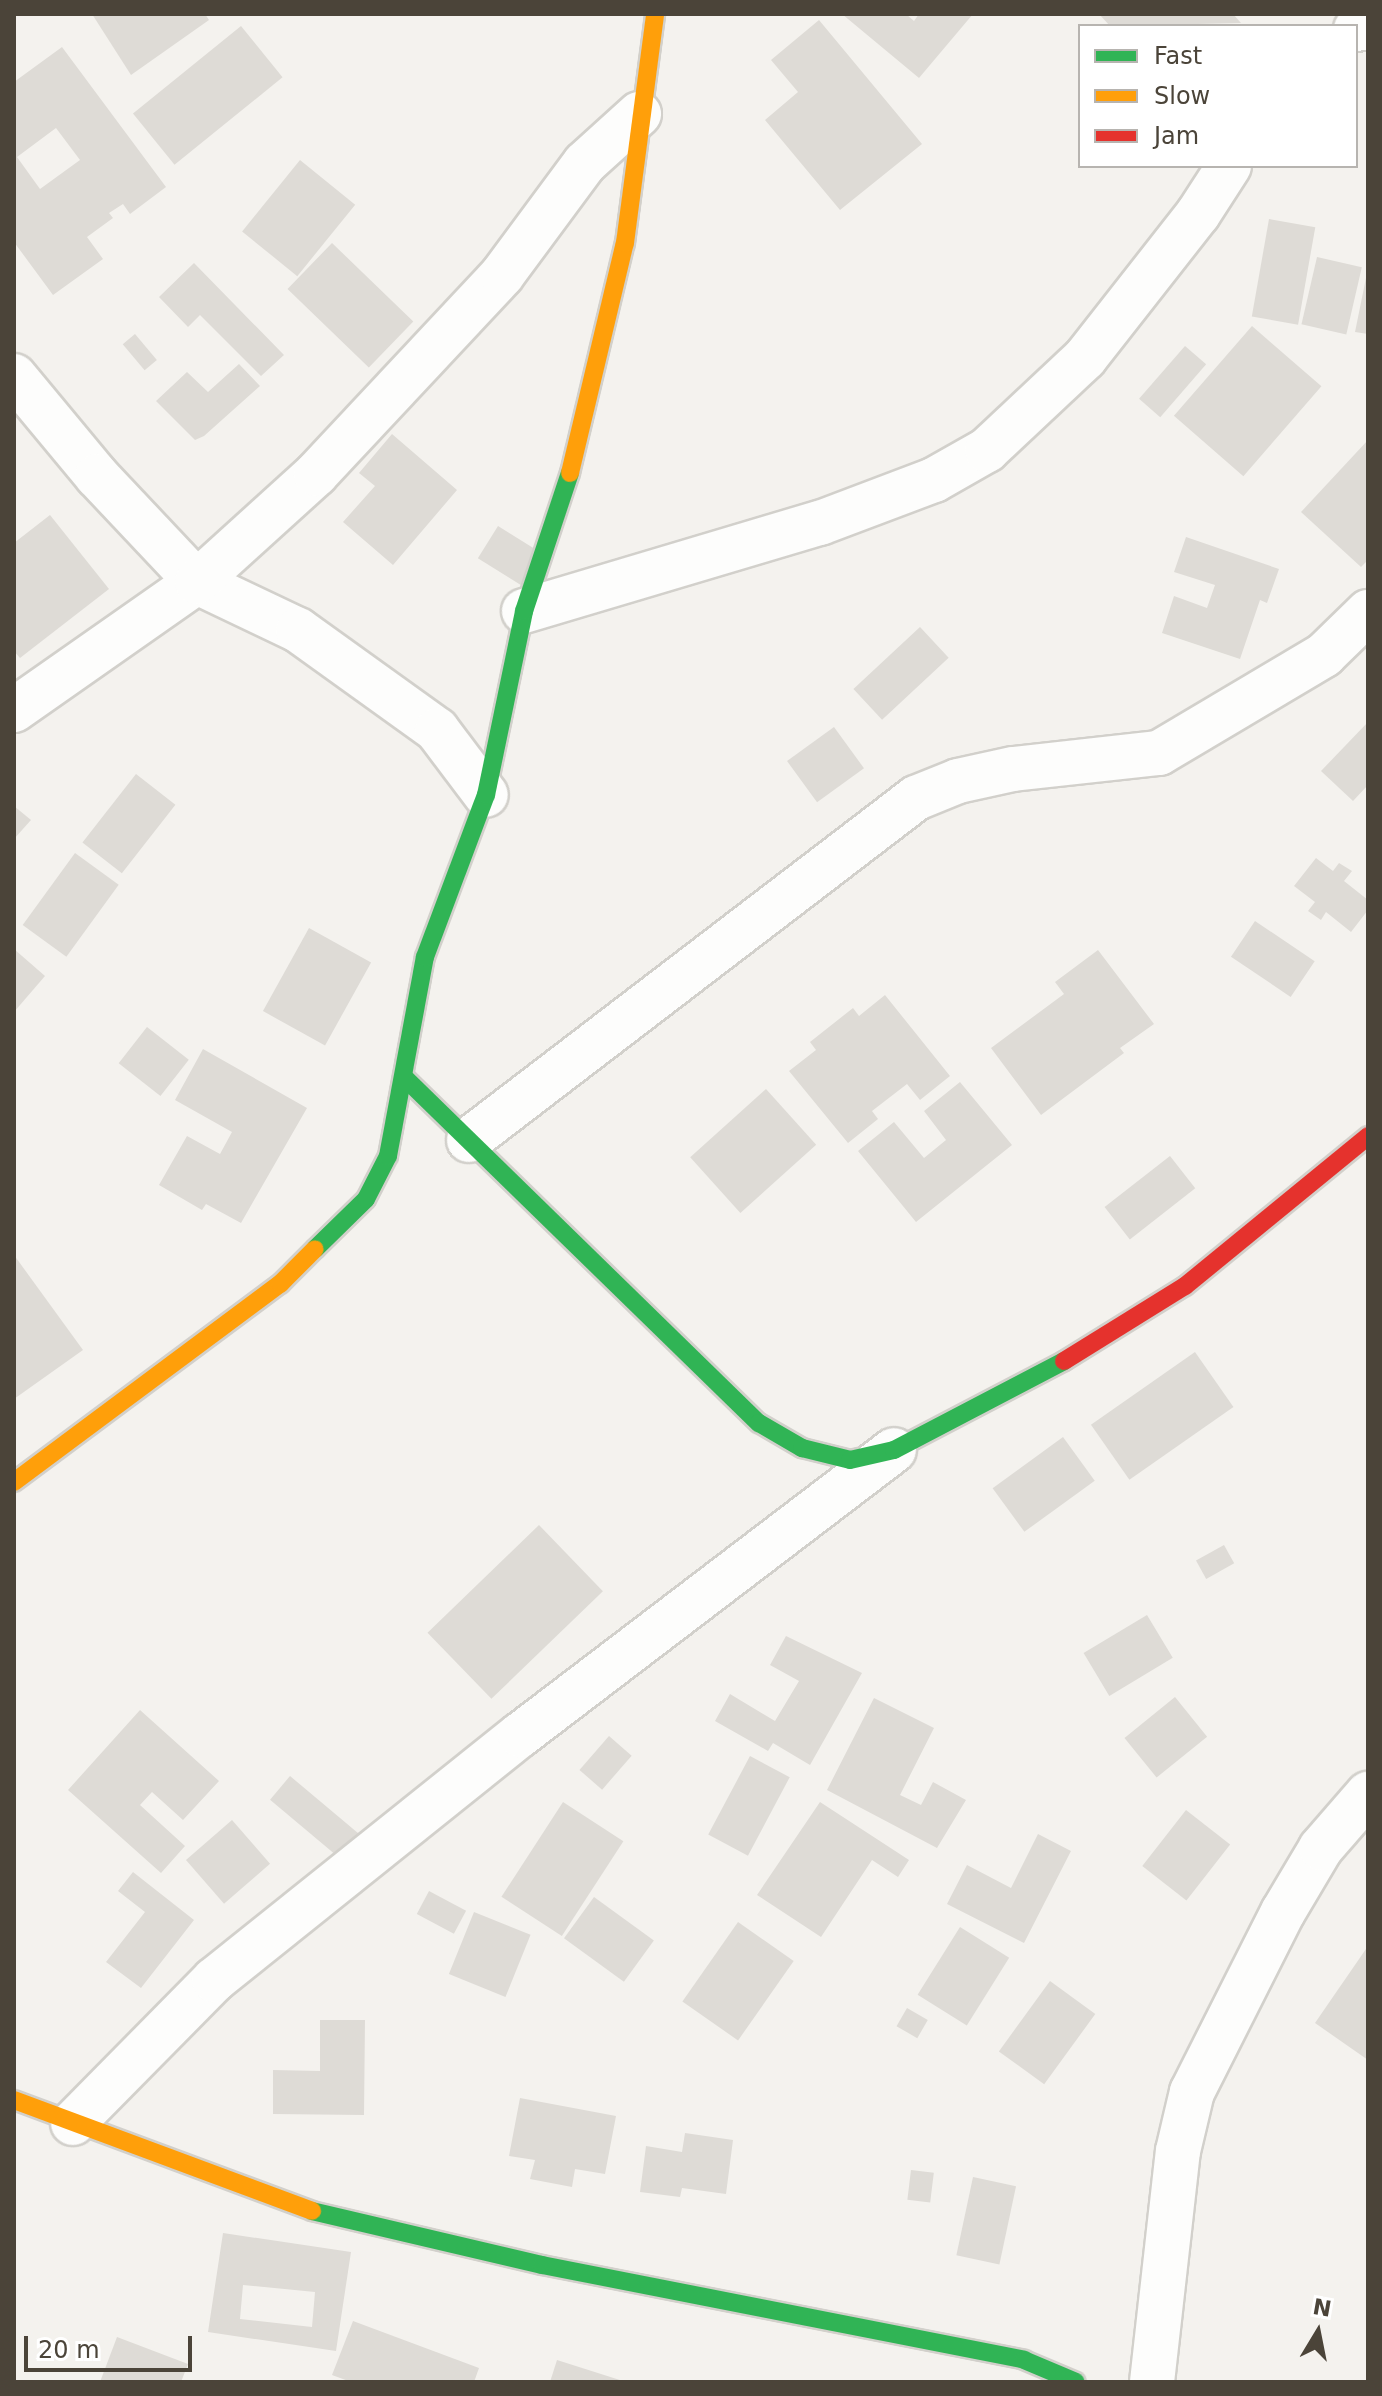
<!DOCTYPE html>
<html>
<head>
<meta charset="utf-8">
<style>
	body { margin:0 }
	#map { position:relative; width:1382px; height:2396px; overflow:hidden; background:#f4f2ee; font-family:"DejaVu Sans",sans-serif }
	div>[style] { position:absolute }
	.building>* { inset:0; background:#dedbd6; transform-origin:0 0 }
	.roads { filter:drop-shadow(2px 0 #d2d0cb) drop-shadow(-2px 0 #d2d0cb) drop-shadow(0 2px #d2d0cb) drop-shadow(0 -2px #d2d0cb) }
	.street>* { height:44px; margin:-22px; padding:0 22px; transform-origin:22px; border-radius:22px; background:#fdfdfc }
	.fast>* { height:18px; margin:-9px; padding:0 9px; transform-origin:9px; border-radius:9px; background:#30b455 }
	.slow>* { height:18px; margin:-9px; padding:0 9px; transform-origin:9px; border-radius:9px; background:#ff9f0a }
	.jam>* { height:18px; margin:-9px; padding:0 9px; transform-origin:9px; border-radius:9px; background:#e5322d }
	span { translate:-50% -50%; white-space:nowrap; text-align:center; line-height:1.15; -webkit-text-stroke:6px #fff; paint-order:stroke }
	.frame { position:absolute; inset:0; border:16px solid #4b4439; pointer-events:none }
	.legend { position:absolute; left:1078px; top:24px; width:280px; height:144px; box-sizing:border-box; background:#fff; border:2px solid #b7b4b0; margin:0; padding:10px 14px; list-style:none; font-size:24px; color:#4b4439 }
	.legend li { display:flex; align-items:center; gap:16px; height:40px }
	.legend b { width:40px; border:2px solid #b7b4b0 }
	.north { position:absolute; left:1278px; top:2292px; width:80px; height:80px; -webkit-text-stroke:6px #fff; paint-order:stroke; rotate:10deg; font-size:22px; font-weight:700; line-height:32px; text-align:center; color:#4b4439 }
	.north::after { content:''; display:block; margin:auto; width:28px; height:36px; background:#4b4439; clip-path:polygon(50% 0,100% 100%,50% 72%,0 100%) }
	.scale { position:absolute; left:24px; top:2336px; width:168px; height:36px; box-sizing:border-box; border:4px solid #4b4439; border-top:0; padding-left:10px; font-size:24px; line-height:28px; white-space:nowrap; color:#4b4439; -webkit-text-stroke:6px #fff; paint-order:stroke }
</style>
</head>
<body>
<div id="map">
	<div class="building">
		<div style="clip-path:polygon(92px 14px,205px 14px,209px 20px,131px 75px)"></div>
		<div style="clip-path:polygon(842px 14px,906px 14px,914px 21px,919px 14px,973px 14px,919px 78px)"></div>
		<div style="clip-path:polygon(1099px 14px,1233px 14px,1241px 23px,1110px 26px)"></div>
		<div style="clip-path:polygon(819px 20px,922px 144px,840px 210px,765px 120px,798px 92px,771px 60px)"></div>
		<div style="left:241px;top:26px;width:66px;height:139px;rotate:51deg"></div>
		<div style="clip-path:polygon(evenodd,62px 47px,166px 187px,130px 214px,123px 204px,109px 213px,113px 218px,87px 237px,103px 259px,53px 295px,14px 242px,14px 82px,62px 47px,56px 128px,80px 160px,40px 189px,17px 157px,56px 128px)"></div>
		<div style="left:300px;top:160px;width:71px;height:92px;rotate:39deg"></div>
		<div style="left:1269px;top:219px;width:47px;height:99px;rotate:10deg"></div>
		<div style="left:332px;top:243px;width:113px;height:64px;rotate:44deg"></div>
		<div style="left:1317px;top:257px;width:46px;height:69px;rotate:13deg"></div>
		<div style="clip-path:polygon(194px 263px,284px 355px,261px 376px,200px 315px,188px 327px,159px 297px)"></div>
		<div style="clip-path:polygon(1368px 268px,1368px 334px,1355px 332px)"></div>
		<div style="left:1252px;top:326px;width:92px;height:119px;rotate:41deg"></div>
		<div style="left:135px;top:334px;width:34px;height:16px;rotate:50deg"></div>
		<div style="left:1185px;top:346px;width:28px;height:70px;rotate:41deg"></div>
		<div style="clip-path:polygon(239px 364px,260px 386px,204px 436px,195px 440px,156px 401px,187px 372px,208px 392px)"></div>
		<div style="clip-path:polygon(392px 434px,457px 490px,393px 565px,343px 522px,375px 486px,359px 473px)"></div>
		<div style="clip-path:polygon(1368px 440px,1368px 560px,1361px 567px,1301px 512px)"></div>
		<div style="clip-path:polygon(50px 515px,109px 589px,20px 658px,14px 651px,14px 543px)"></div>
		<div style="left:498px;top:526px;width:62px;height:38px;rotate:32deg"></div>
		<div style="clip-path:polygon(1186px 537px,1279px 569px,1267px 603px,1260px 600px,1240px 659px,1162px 633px,1174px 596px,1207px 608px,1215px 585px,1174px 572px)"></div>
		<div style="left:920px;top:627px;width:42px;height:91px;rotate:47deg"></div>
		<div style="clip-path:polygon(1368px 722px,1368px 785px,1353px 801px,1321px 771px)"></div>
		<div style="left:834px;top:727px;width:51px;height:58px;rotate:54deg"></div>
		<div style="left:136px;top:774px;width:50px;height:87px;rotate:38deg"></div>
		<div style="clip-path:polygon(14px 806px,31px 820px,14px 839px)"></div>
		<div style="left:75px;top:853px;width:54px;height:89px;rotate:36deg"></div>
		<div style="clip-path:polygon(1316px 858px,1333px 871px,1339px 863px,1352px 871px,1344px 881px,1368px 900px,1368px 910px,1351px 932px,1326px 912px,1321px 920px,1308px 911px,1315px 902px,1294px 886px)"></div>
		<div style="left:1255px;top:921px;width:72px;height:43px;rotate:34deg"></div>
		<div style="left:309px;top:928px;width:71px;height:95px;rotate:29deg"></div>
		<div style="clip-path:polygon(14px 949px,45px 976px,14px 1012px)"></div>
		<div style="clip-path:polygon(1098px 950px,1154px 1024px,1120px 1048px,1124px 1053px,1041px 1115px,991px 1048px,1064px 994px,1055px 982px)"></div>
		<div style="clip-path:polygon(885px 995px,950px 1076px,920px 1100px,907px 1084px,872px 1111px,878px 1119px,848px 1143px,789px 1071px,816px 1050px,810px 1042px,853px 1008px,859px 1016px)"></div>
		<div style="left:147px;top:1027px;width:53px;height:46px;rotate:38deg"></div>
		<div style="clip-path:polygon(203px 1049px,307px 1108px,241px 1223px,206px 1204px,202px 1210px,159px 1185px,187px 1136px,220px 1154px,232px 1132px,175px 1100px)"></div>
		<div style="clip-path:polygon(960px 1082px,1012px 1145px,916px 1222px,858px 1151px,894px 1122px,924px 1158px,946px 1140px,924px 1111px)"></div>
		<div style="left:766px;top:1089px;width:75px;height:102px;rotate:48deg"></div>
		<div style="left:1170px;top:1156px;width:41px;height:83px;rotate:52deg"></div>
		<div style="clip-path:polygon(14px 1255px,83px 1350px,14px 1399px)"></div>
		<div style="left:1195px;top:1352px;width:67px;height:127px;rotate:55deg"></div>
		<div style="left:1063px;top:1437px;width:54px;height:87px;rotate:54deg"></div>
		<div style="left:539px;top:1525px;width:92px;height:155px;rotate:46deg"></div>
		<div style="left:1224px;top:1545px;width:21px;height:32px;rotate:61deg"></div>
		<div style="left:1147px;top:1615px;width:50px;height:74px;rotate:59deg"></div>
		<div style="clip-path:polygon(786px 1636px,862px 1673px,810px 1765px,773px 1743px,768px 1751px,715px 1721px,730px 1694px,775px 1721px,799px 1681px,770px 1665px)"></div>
		<div style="left:1175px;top:1697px;width:51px;height:65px;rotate:51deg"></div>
		<div style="clip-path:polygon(874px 1698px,934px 1728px,900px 1795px,921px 1805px,933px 1782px,966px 1800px,937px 1848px,827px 1790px)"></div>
		<div style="clip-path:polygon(140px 1710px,219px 1781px,183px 1820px,152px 1792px,140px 1805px,185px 1846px,161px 1873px,68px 1790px)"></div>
		<div style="left:609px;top:1736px;width:30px;height:45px;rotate:41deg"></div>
		<div style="left:750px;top:1756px;width:45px;height:89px;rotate:28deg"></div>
		<div style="left:290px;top:1776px;width:91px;height:31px;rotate:40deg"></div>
		<div style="left:563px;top:1802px;width:72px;height:113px;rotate:33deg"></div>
		<div style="clip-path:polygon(820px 1802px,909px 1860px,898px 1877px,872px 1860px,821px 1937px,757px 1895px)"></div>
		<div style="left:1186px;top:1810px;width:56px;height:71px;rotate:38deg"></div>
		<div style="left:232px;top:1820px;width:58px;height:61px;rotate:49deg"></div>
		<div style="clip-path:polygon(1038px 1834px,1071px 1851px,1024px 1943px,947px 1904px,967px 1865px,1011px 1888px)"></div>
		<div style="clip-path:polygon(133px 1872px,194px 1920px,141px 1988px,106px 1962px,145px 1912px,118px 1891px)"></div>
		<div style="left:429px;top:1891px;width:42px;height:26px;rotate:28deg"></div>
		<div style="left:594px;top:1897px;width:74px;height:51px;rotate:36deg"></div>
		<div style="left:474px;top:1912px;width:61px;height:67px;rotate:22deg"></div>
		<div style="left:738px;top:1922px;width:68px;height:97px;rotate:35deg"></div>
		<div style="left:960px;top:1927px;width:58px;height:80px;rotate:32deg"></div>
		<div style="clip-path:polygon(1368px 1946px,1368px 2060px,1315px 2023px)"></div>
		<div style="left:1050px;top:1981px;width:56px;height:87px;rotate:36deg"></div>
		<div style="left:907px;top:2008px;width:24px;height:21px;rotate:30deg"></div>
		<div style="clip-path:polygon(320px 2020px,365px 2020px,364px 2115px,273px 2114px,273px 2070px,320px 2071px)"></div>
		<div style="clip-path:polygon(520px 2098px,616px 2116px,605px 2174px,575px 2169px,572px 2187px,530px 2179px,535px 2160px,509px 2156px)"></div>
		<div style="clip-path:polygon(685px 2133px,733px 2140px,726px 2194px,682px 2188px,680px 2197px,640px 2192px,646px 2146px,682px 2152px)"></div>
		<div style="left:911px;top:2170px;width:23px;height:30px;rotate:7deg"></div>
		<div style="left:973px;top:2177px;width:44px;height:80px;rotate:12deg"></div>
		<div style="clip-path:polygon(evenodd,223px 2233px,351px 2252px,336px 2351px,208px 2332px,223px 2233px,243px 2285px,315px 2292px,312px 2327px,240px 2319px,243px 2285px)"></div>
		<div style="clip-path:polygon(353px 2321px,479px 2368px,474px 2382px,351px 2382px,332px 2375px)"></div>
		<div style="clip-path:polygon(117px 2337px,188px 2364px,181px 2382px,100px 2382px)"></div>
		<div style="clip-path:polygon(557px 2360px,623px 2381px,623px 2382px,550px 2382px)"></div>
	</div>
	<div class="roads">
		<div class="street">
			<div style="left:1356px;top:29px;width:12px;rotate:-9deg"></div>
			<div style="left:14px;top:376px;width:130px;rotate:50.3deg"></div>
			<div style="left:97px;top:476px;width:146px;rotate:46.7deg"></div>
			<div style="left:197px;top:582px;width:112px;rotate:25.4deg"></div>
			<div style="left:298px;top:630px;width:171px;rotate:35.7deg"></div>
			<div style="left:437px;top:730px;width:81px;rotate:53deg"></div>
			<div style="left:524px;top:611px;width:309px;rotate:-16.6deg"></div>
			<div style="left:820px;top:523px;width:122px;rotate:-20.7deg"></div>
			<div style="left:934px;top:480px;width:61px;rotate:-29.5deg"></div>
			<div style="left:987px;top:450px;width:134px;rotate:-43.2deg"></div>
			<div style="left:1085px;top:358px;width:183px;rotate:-51.9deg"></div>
			<div style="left:1198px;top:214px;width:57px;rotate:-57.1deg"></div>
			<div style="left:14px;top:710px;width:223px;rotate:-35deg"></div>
			<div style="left:197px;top:582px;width:161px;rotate:-42.2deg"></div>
			<div style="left:316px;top:474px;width:272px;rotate:-46.9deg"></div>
			<div style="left:502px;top:275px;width:139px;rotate:-53.5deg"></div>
			<div style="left:585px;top:163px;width:73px;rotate:-42.2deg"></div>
			<div style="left:469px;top:1140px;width:563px;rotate:-37.42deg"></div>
			<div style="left:916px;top:798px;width:45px;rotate:-22deg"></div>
			<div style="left:958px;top:781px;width:56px;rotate:-12.3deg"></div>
			<div style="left:1013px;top:769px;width:147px;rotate:-6.3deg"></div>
			<div style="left:1159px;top:753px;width:192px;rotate:-30.7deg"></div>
			<div style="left:1324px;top:655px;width:62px;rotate:-44.3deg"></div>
			<div style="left:73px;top:2123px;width:201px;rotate:-45.4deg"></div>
			<div style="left:214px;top:1980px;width:392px;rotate:-38.7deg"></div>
			<div style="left:520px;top:1735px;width:470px;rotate:-37.3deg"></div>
			<div style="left:1152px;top:2382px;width:232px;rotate:-83.6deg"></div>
			<div style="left:1178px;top:2151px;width:61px;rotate:-76.7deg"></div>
			<div style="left:1192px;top:2092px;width:202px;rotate:-63.2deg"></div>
			<div style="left:1283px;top:1912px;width:74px;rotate:-59.3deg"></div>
			<div style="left:1321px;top:1848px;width:72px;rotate:-49deg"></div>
		</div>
		<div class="fast">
			<div style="left:406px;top:1079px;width:493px;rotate:44.3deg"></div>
			<div style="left:759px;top:1423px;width:50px;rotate:30.2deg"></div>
			<div style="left:802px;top:1448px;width:49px;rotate:14deg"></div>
			<div style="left:850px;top:1460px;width:45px;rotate:-12.8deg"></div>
			<div style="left:894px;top:1450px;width:192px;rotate:-27.6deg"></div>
			<div style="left:315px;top:1249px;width:71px;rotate:-44.4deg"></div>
			<div style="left:366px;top:1199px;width:48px;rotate:-62.9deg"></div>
			<div style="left:388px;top:1156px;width:202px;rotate:-79.5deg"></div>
			<div style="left:425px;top:957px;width:173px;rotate:-69.4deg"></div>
			<div style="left:486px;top:795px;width:188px;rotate:-78.3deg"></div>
			<div style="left:524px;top:611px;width:145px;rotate:-71.6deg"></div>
			<div style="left:312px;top:2211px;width:236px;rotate:13.2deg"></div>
			<div style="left:542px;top:2265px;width:491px;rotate:11.1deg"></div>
			<div style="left:1024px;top:2360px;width:56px;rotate:22.9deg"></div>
		</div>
		<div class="slow">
			<div style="left:570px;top:473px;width:236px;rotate:-76.6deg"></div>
			<div style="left:625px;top:243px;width:231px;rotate:-82.5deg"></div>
			<div style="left:14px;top:1482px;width:332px;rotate:-36.7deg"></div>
			<div style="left:280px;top:1284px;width:49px;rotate:-45deg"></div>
			<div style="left:14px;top:2100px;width:318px;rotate:20.4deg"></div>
		</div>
		<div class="jam">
			<div style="left:1064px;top:1361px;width:142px;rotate:-31.8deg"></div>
			<div style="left:1185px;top:1286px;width:237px;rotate:-39.3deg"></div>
		</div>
	</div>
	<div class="frame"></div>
	<ul class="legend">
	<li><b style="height:10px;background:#30b455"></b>Fast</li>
	<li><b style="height:10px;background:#ff9f0a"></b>Slow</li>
	<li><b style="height:10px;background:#e5322d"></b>Jam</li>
	</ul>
	<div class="north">N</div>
	<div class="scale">20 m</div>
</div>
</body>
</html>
